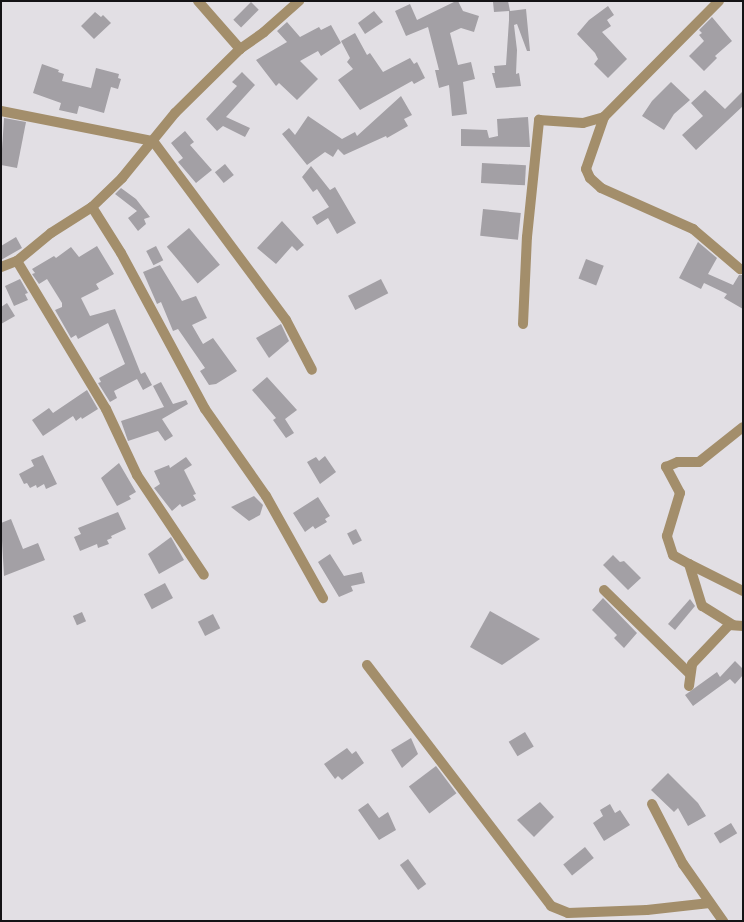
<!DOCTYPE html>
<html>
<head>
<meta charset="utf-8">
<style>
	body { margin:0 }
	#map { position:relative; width:744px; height:922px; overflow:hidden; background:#e2dfe4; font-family:"Work Sans",sans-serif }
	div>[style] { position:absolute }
	.building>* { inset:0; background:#a3a0a5; transform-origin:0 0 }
	.minor>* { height:10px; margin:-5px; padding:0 5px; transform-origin:5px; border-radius:5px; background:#a38e6b }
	span { translate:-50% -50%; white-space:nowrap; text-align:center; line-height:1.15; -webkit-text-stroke:4px #e2dfe4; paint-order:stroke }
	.frame { position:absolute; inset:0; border:2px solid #141315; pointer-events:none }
</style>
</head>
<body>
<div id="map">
	<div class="building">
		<div style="clip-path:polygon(456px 1px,458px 1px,463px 11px,479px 16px,474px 32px,461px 28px,450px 33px,458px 65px,471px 62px,475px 79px,463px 82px,467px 114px,452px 116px,449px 85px,439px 88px,435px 70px,439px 70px,428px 27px,406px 36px,395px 11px,410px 4px,417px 20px)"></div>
		<div style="clip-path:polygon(508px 1px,510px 11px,526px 9px,530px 51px,527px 51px,517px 24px,514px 25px,517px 50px,516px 74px,519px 73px,521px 86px,496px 88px,492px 73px,495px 73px,494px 66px,506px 65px,509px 20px,509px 11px,494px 12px,493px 2px)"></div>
		<div style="left:251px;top:2px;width:11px;height:25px;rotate:45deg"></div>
		<div style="clip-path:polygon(608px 6px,614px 15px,607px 20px,611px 26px,602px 32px,627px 59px,608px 78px,594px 64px,598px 59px,595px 53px,577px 34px,589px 20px)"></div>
		<div style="clip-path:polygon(374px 11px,383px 22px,365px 34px,358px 23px)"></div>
		<div style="clip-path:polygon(95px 12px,101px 17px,103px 15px,111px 23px,94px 39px,81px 26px)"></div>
		<div style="clip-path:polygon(712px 17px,732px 41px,715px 56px,717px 58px,704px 71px,689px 56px,704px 41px,699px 35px,702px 33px,699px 30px)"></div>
		<div style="clip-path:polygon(287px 22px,300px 37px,319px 27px,321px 30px,331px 25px,341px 43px,321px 56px,318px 51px,300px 61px,318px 79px,297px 100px,279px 83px,276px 86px,256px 60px,287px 42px,277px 31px)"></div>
		<div style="clip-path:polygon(355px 33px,367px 55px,370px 53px,383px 72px,410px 58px,414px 64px,417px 62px,425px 78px,414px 84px,412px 81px,360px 110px,338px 80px,353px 69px,347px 62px,350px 58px,341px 41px)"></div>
		<div style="clip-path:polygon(42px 64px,59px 70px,58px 72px,64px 74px,62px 81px,91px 88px,96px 68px,119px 74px,118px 78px,121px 79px,118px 89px,111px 87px,104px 113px,79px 106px,77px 114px,59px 110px,61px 103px,33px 93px)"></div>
		<div style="clip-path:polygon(242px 72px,255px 85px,226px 117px,250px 128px,245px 137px,223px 126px,217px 131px,206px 119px,237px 86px,232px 82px)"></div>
		<div style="clip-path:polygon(671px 82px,690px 100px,674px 114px,664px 130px,642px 116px,652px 101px)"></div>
		<div style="clip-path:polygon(705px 90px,725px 109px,743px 91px,743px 106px,696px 150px,682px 135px,703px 116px,691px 103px)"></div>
		<div style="clip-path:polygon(401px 96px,412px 115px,404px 119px,408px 126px,387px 138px,386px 136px,344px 155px,338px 149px,333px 157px,325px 152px,307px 165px,282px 134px,289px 128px,295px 135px,308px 116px,342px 139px,355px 132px,357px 136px)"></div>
		<div style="clip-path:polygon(528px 117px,530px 147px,461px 146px,461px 129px,487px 130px,489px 138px,498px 136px,497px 119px)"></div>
		<div style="clip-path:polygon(4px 118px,26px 122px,17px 168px,1px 165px)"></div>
		<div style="clip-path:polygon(185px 131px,194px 142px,190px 145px,212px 170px,196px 183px,178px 162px,183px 158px,171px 143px)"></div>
		<div style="left:482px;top:163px;width:44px;height:20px;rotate:3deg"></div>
		<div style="left:225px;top:164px;width:14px;height:13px;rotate:51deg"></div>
		<div style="clip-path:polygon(311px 166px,330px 190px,335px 187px,356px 223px,337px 234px,328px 218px,317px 225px,312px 217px,329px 207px,317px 189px,313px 192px,302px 177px)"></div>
		<div style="clip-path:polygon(121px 188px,136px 199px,150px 217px,144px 219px,146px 224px,138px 231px,128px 218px,137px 211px,115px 194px)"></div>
		<div style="left:483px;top:209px;width:38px;height:27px;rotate:6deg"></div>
		<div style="clip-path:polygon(282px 221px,304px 245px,297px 251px,292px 246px,276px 264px,257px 248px)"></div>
		<div style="left:189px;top:228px;width:48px;height:29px;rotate:50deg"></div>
		<div style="clip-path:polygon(16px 237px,22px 248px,1px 260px,1px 246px)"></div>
		<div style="clip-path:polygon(698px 242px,717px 258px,708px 274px,733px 285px,739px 275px,743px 275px,743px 309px,724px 298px,727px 294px,704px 283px,701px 289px,679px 278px)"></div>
		<div style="clip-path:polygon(97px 246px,114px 274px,96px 284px,99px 289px,81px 298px,90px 316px,115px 309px,141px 374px,145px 372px,152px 385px,143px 390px,137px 379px,114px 391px,117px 398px,110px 402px,98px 383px,101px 382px,99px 378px,125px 364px,108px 323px,78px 339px,76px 335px,71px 338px,55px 310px,62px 307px,62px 303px,47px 279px,39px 284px,32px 274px,35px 273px,32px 269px,54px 256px,56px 258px,71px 247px,79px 257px)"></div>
		<div style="left:156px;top:246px;width:16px;height:11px;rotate:63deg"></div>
		<div style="left:586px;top:259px;width:19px;height:21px;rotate:21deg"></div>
		<div style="clip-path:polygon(160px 265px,182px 301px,196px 296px,207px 318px,192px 325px,203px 344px,213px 338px,237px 371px,216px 384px,209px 385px,200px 371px,205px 368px,178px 329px,173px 331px,161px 302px,157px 304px,143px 272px)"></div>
		<div style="clip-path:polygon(20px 279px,28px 293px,25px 294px,28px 300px,14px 306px,5px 286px)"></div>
		<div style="left:381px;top:279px;width:16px;height:37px;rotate:63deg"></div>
		<div style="clip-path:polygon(7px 303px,15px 316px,1px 324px,1px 307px)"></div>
		<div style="clip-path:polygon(281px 324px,289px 341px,269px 358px,256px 338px)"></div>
		<div style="clip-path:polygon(267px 377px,297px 410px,285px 419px,294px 433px,286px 438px,273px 420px,276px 418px,252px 390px)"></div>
		<div style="clip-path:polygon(161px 382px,173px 404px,186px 400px,188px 404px,162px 419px,173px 436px,165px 441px,158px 431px,128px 441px,121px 421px,164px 407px,153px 386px)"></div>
		<div style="clip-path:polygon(87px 390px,98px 409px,82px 419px,81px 417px,76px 421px,73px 416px,43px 436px,32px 420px,49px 408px,53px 413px)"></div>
		<div style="clip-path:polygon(43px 455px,57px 484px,46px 489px,44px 484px,37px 488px,36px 485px,30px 488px,27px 483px,24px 484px,19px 474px,34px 466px,31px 460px)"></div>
		<div style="clip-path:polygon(325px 456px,336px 472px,320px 484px,307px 462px,316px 457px,319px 461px)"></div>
		<div style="clip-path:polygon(186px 457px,192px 465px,184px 470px,196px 494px,193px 495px,196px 500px,182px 507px,180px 504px,172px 511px,154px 488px,160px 484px,154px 471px,169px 465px,170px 468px)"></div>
		<div style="clip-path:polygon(119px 463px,136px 492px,129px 496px,131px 499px,117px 506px,101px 478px)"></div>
		<div style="clip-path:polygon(254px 496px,263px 505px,260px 515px,249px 521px,231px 507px)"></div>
		<div style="clip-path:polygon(318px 497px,330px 516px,325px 519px,327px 522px,315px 529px,313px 526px,305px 532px,293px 513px)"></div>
		<div style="clip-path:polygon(118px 512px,126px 529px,111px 536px,112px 538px,107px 540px,109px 544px,98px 548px,97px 544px,80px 551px,74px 537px,81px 534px,78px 528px)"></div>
		<div style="clip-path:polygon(11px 519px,23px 549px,38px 543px,45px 560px,4px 576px,1px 523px)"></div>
		<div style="left:356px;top:529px;width:13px;height:10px;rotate:63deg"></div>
		<div style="clip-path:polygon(171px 537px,184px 560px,159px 574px,148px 554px)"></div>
		<div style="clip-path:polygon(330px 554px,344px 576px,362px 572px,365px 583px,351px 586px,353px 591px,339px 597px,318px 562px)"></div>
		<div style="clip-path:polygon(613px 555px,620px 562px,624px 561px,641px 578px,628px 590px,603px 565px)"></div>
		<div style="left:165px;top:583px;width:17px;height:24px;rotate:62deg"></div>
		<div style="clip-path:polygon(603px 598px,637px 633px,624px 648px,614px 638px,617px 635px,592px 610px)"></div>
		<div style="clip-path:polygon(690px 599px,695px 606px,675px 630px,668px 624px)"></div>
		<div style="clip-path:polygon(490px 611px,540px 639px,502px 665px,470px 647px)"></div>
		<div style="left:82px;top:612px;width:10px;height:10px;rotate:66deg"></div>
		<div style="left:213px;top:614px;width:16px;height:17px;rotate:63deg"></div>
		<div style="clip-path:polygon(735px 661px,743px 669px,743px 675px,735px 684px,730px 679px,693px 706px,685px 695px,717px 672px,720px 677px)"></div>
		<div style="left:525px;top:732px;width:17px;height:19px;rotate:59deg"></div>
		<div style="clip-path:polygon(411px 738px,418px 754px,402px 768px,391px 750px)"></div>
		<div style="clip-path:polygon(347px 748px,352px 754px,356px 751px,364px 763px,342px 780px,338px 776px,335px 779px,324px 764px)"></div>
		<div style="left:436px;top:766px;width:34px;height:34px;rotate:53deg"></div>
		<div style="clip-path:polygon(668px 773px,698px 803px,706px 816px,688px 826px,678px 808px,674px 812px,651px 790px)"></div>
		<div style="clip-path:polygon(540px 802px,554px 817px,534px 837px,517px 820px)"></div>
		<div style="clip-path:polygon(368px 803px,379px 818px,388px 812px,396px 830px,379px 840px,358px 810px)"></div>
		<div style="clip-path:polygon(610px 804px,615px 813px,620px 810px,630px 825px,604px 841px,593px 823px,603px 816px,600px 810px)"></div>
		<div style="left:731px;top:823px;width:12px;height:20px;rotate:59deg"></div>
		<div style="left:585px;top:847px;width:14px;height:28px;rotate:51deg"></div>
		<div style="left:408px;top:859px;width:31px;height:10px;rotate:54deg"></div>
	</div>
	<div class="minor">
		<div style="left:198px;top:1px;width:64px;rotate:48.8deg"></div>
		<div style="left:719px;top:1px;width:163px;rotate:134.8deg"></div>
		<div style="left:604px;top:117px;width:55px;rotate:109.1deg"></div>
		<div style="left:586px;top:169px;width:10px;rotate:66deg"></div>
		<div style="left:590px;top:178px;width:15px;rotate:42deg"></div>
		<div style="left:601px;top:188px;width:101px;rotate:24deg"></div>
		<div style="left:693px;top:229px;width:62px;rotate:40.4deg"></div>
		<div style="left:1px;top:111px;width:155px;rotate:11.2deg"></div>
		<div style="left:153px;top:141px;width:223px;rotate:53.4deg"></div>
		<div style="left:286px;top:320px;width:56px;rotate:62.5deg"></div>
		<div style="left:92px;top:207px;width:54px;rotate:57.8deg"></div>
		<div style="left:121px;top:253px;width:177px;rotate:61.7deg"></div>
		<div style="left:205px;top:409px;width:106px;rotate:55deg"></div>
		<div style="left:266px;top:496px;width:117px;rotate:60.8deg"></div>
		<div style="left:17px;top:261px;width:173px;rotate:59deg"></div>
		<div style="left:106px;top:409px;width:73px;rotate:64.8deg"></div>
		<div style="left:137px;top:475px;width:120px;rotate:56.2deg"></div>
		<div style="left:1px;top:267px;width:17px;rotate:-21deg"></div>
		<div style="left:17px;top:261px;width:44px;rotate:-39.5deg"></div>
		<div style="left:51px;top:233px;width:49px;rotate:-32.4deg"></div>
		<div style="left:92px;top:207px;width:42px;rotate:-44deg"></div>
		<div style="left:122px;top:178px;width:84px;rotate:-50.8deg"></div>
		<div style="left:175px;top:113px;width:91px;rotate:-44.6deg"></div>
		<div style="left:240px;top:49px;width:29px;rotate:-35deg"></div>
		<div style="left:264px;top:32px;width:47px;rotate:-41.5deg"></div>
		<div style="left:523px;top:324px;width:87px;rotate:-87.4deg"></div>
		<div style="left:527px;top:237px;width:118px;rotate:-84.1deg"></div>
		<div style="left:539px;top:120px;width:44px;rotate:3.9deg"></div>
		<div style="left:583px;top:123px;width:22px;rotate:-16deg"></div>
		<div style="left:689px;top:564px;width:18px;rotate:-151deg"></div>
		<div style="left:673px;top:555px;width:20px;rotate:-108deg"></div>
		<div style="left:667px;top:536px;width:45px;rotate:-73.2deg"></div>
		<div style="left:680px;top:493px;width:30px;rotate:-118deg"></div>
		<div style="left:666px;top:467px;width:13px;rotate:-23deg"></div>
		<div style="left:678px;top:462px;width:21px"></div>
		<div style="left:699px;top:462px;width:56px;rotate:-38.5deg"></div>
		<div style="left:604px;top:590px;width:120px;rotate:44.3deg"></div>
		<div style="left:733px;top:625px;width:36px;rotate:-148deg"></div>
		<div style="left:702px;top:606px;width:44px;rotate:-107.2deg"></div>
		<div style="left:689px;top:564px;width:60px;rotate:26.6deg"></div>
		<div style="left:367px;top:665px;width:303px;rotate:52.6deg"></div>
		<div style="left:551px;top:906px;width:18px;rotate:22deg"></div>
		<div style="left:568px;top:913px;width:79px;rotate:-2.2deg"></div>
		<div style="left:647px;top:910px;width:63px;rotate:-6.3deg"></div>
		<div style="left:689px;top:686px;width:22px;rotate:-82deg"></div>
		<div style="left:692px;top:664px;width:54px;rotate:-46.5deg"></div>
		<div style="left:729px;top:625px;width:14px;rotate:4deg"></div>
		<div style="left:652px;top:804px;width:68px;rotate:62.7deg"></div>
		<div style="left:683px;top:864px;width:70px;rotate:54.9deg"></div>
	</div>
	<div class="frame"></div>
</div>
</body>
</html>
